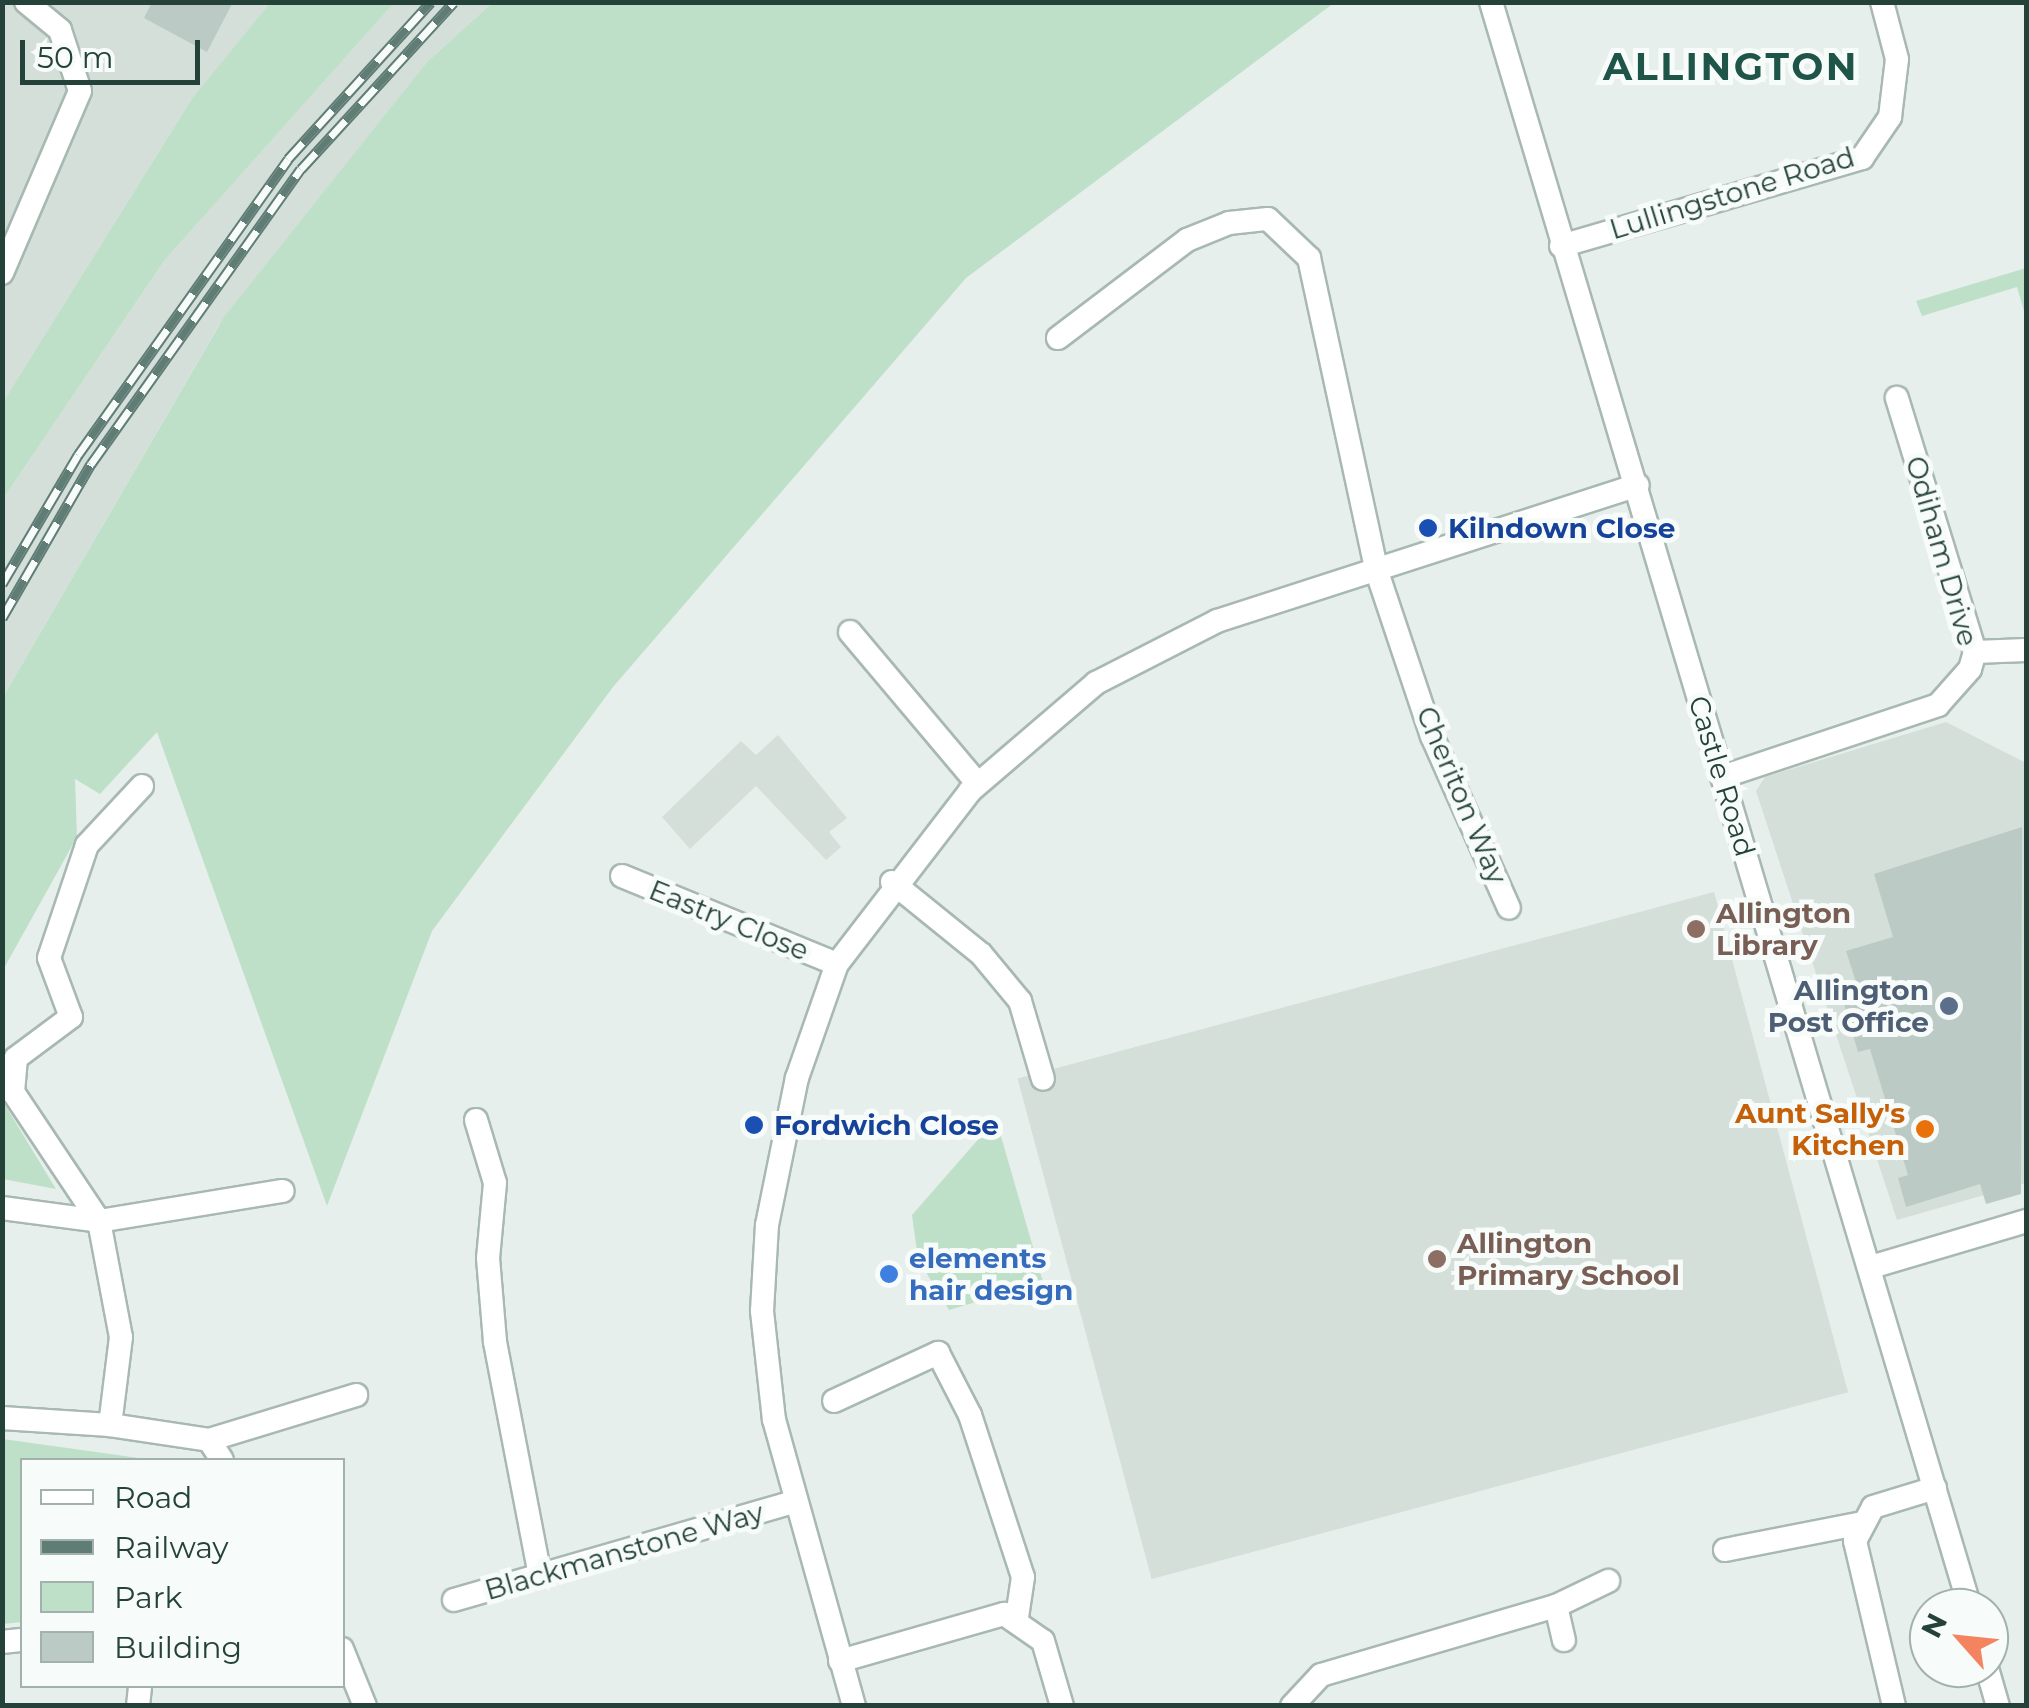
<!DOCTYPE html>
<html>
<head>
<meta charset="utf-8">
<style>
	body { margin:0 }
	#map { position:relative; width:2029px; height:1708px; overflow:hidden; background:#e6efeb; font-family:Montserrat,sans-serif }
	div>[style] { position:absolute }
	.built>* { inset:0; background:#d4dfda; transform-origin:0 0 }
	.green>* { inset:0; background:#bfe0c8 }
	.building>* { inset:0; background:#bbcac4 }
	.roads { filter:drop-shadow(2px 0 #a8b8b2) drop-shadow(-2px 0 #a8b8b2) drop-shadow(0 2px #a8b8b2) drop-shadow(0 -2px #a8b8b2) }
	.minor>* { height:22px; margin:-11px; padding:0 11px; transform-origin:11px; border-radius:11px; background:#fff }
	.rail>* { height:11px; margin-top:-5.5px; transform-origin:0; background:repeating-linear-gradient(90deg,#f7fbf9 0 22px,#5f7d75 0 44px); box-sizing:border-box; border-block:2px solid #5f7d75 }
	.dots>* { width:28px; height:28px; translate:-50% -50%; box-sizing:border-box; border:5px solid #f7fbf9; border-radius:50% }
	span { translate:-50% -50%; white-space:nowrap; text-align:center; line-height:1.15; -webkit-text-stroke:10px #f7fbf9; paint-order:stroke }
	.street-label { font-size:28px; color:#24423a }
	.transit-label { font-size:28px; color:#164399; font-weight:700 }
	.left { translate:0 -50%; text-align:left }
	.education-label { font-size:28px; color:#785e54; font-weight:700 }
	.service-label { font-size:28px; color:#4e5e75; font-weight:700 }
	.right { translate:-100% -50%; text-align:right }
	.food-label { font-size:28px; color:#c56008; font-weight:700 }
	.shop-label { font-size:28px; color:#366cbe; font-weight:700 }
	.district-label { font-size:38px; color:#1f5548; font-weight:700; letter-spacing:2.5px }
	.frame { position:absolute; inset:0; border:5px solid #24423a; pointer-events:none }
	.legend { position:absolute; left:20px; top:1458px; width:325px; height:230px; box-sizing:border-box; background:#f7fbf9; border:2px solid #a3b1ad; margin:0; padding:12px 18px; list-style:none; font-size:30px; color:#24423a }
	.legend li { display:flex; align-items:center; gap:20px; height:50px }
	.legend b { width:50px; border:2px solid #a3b1ad }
	.north { position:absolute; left:1909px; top:1588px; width:100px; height:100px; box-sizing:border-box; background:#f7fbf9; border:2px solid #a3b1ad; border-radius:50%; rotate:297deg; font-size:28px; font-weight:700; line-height:40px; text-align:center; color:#24423a }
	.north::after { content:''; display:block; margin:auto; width:35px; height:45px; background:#f4845f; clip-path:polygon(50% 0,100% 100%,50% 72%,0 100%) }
	.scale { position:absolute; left:20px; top:40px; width:180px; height:45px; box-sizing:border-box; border:5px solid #24423a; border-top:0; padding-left:12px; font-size:30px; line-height:35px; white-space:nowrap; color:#24423a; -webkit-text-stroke:8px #f7fbf9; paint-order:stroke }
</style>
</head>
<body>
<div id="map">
	<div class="built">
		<div style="clip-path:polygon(3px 3px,271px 3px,193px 97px,3px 402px)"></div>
		<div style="clip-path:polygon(394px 3px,492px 3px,427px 62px,219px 325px,3px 697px,3px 499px,164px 261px)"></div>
		<div style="clip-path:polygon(1946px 722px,2026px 763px,2026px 1183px,1897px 1220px,1756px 791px,1765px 777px)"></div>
		<div style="clip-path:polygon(778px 735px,847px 818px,829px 832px,841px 847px,826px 860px,756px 786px,690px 849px,662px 817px,741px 741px,756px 755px)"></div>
		<div style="left:1714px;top:892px;width:518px;height:721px;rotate:75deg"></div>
	</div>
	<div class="green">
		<div style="clip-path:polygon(271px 2px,394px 3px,164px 261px,3px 499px,3px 402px,193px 97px)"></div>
		<div style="clip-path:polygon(492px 3px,1334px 3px,966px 278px,613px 687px,432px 931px,327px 1206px,157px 732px,100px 794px,75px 779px,77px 837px,3px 970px,3px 697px,224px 317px,427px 62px)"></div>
		<div style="clip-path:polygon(2026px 268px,2026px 318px,2017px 287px,1922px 316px,1916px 301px)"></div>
		<div style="clip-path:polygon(3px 1104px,5px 1105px,56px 1189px,3px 1179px)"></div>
		<div style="clip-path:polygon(996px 1119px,1043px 1282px,949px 1310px,918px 1259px,912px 1215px)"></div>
		<div style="clip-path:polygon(3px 1439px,153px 1460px,22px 1460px,22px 1622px,3px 1624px)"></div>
	</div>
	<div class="building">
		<div style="clip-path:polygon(152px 2px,233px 2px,207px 52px,144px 18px)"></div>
		<div style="clip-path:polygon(2022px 827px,2021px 1194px,1986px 1204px,1980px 1184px,1906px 1207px,1898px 1178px,1908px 1175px,1870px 1049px,1858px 1052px,1839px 987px,1856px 982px,1846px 951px,1893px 937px,1874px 874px)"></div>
	</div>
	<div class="roads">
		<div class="minor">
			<div style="left:1491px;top:2px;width:1676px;rotate:73.39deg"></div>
			<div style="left:1561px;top:246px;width:314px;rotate:-16.3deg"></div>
			<div style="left:1862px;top:158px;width:50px;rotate:-55.7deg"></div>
			<div style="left:1890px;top:117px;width:58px;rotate:-83.1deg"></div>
			<div style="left:1897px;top:59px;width:59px;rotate:-104.7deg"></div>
			<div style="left:2px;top:273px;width:198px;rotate:-66.8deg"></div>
			<div style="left:80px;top:91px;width:64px;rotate:-108.2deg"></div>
			<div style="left:60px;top:30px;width:44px;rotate:-140.5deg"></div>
			<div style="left:1058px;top:338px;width:162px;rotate:-37.2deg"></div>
			<div style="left:1187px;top:240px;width:45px;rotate:-22deg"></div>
			<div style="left:1229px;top:223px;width:39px;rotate:-6deg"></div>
			<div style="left:1268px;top:219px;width:57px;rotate:43.6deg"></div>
			<div style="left:1309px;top:258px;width:318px;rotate:77.8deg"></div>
			<div style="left:1376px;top:569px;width:176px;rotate:71.5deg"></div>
			<div style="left:1432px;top:736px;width:188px;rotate:65.9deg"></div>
			<div style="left:850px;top:632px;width:197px;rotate:49.9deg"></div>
			<div style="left:1975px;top:652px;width:51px;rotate:-2.2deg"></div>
			<div style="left:1722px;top:777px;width:228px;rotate:-18.4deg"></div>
			<div style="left:1938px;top:705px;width:48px;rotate:-48.4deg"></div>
			<div style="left:1970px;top:669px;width:18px;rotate:-74deg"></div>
			<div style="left:1975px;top:652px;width:266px;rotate:-107.1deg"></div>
			<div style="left:142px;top:786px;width:81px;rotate:133deg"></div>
			<div style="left:87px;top:845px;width:119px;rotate:108.6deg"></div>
			<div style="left:49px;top:958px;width:63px;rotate:69.6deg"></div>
			<div style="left:71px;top:1017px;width:69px;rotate:143.3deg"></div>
			<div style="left:16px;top:1058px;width:34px;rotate:95deg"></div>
			<div style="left:13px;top:1092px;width:155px;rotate:56.3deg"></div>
			<div style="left:99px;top:1221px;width:118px;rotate:79.3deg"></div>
			<div style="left:121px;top:1337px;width:89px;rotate:97.1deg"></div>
			<div style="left:110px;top:1425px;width:100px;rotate:8.6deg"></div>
			<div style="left:209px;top:1440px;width:24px;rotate:57deg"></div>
			<div style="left:622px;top:876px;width:232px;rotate:22.3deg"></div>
			<div style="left:892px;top:882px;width:114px;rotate:39deg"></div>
			<div style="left:981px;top:954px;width:61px;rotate:50.3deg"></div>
			<div style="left:1020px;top:1001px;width:81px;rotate:73.6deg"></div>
			<div style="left:476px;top:1120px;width:66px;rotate:73.2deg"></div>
			<div style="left:495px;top:1183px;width:75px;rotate:95.3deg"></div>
			<div style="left:488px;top:1258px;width:84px;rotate:85.2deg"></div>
			<div style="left:495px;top:1342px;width:237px;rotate:79.1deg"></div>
			<div style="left:2px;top:1208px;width:98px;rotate:7.6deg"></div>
			<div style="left:99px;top:1221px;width:186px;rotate:-9.3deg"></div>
			<div style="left:1871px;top:1267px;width:162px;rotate:-16.5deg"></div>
			<div style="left:834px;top:1401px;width:115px;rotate:-24.8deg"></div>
			<div style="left:938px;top:1353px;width:70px;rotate:62.7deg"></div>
			<div style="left:970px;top:1415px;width:170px;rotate:71.9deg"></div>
			<div style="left:1023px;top:1577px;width:40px;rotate:98.5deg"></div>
			<div style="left:2px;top:1418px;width:108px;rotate:3.7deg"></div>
			<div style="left:209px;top:1440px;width:154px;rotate:-17deg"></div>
			<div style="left:1725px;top:1550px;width:140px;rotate:-11.1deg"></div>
			<div style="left:454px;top:1600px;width:354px;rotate:-16.1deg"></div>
			<div style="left:1556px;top:1606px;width:35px;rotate:77deg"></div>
			<div style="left:2px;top:1642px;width:20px;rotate:-6deg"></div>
			<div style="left:342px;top:1649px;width:61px;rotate:68deg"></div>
			<div style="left:840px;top:1661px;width:171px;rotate:-16deg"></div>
			<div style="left:1004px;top:1614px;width:47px;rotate:34.7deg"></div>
			<div style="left:1043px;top:1641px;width:68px;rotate:73.7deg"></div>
			<div style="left:1987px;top:1668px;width:40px;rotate:74deg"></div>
			<div style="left:138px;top:1706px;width:20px;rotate:-84deg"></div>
			<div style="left:854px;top:1706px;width:297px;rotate:-105.6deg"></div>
			<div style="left:774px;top:1420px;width:110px;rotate:-96.3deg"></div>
			<div style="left:762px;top:1311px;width:86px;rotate:-86.7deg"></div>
			<div style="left:767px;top:1225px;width:150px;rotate:-78.5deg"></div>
			<div style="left:797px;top:1078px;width:121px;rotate:-70.7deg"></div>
			<div style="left:837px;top:964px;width:218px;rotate:-52.4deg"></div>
			<div style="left:970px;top:791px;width:166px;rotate:-40.6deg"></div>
			<div style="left:1096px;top:683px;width:136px;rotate:-27.1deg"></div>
			<div style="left:1217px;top:621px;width:442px;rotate:-17.9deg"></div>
			<div style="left:1292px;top:1706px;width:42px;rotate:-46.9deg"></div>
			<div style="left:1321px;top:1675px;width:245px;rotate:-16.4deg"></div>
			<div style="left:1556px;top:1606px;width:58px;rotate:-25.7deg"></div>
			<div style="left:1894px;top:1706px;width:170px;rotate:-103.3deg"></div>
			<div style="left:1855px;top:1541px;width:38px;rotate:-62deg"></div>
			<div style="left:1873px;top:1507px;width:65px;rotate:-17deg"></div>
		</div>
	</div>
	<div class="rail">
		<div style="left:2px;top:584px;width:150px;rotate:-59.5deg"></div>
		<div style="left:78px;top:455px;width:363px;rotate:-54.6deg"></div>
		<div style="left:288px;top:159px;width:212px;rotate:-47.7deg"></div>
		<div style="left:2px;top:618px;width:178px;rotate:-60deg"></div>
		<div style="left:91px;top:464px;width:362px;rotate:-54.6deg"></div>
		<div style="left:301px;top:169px;width:226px;rotate:-47.5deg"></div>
	</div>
	<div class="dots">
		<div style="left:1428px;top:528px;background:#1a4fb4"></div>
		<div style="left:1696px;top:929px;background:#8d6e63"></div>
		<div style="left:1949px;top:1006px;background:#5c6f8a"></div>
		<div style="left:754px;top:1125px;background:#1a4fb4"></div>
		<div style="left:1925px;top:1129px;background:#e8710a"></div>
		<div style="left:1437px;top:1259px;background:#8d6e63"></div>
		<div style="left:889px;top:1274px;background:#3f7fe0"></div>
	</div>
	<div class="street-label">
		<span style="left:1732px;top:193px;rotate:-17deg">Lullingstone Road</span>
		<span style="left:1942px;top:551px;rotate:74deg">Odiham Drive</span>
		<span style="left:1722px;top:776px;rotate:73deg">Castle Road</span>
		<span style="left:1462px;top:795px;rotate:67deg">Cheriton Way</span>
		<span style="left:729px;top:920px;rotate:22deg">Eastry Close</span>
		<span style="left:624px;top:1551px;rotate:-16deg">Blackmanstone Way</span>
	</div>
	<div class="transit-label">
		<span class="left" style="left:1448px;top:528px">Kilndown Close</span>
		<span class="left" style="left:774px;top:1125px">Fordwich Close</span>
	</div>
	<div class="education-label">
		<span class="left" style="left:1716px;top:929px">Allington<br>Library</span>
		<span class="left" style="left:1457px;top:1259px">Allington<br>Primary School</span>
	</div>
	<div class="service-label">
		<span class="right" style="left:1929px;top:1006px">Allington<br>Post Office</span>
	</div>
	<div class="food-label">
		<span class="right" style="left:1905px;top:1129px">Aunt Sally's<br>Kitchen</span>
	</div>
	<div class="shop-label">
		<span class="left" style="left:909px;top:1274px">elements<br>hair design</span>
	</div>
	<div class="district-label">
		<span style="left:1731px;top:67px">ALLINGTON</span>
	</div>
	<div class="frame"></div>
	<ul class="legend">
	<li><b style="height:12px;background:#fff"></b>Road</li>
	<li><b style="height:12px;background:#5f7d75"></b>Railway</li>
	<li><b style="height:28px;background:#bfe0c8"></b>Park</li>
	<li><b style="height:28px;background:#bbcac4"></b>Building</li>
	</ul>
	<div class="north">N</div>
	<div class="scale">50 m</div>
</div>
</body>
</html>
